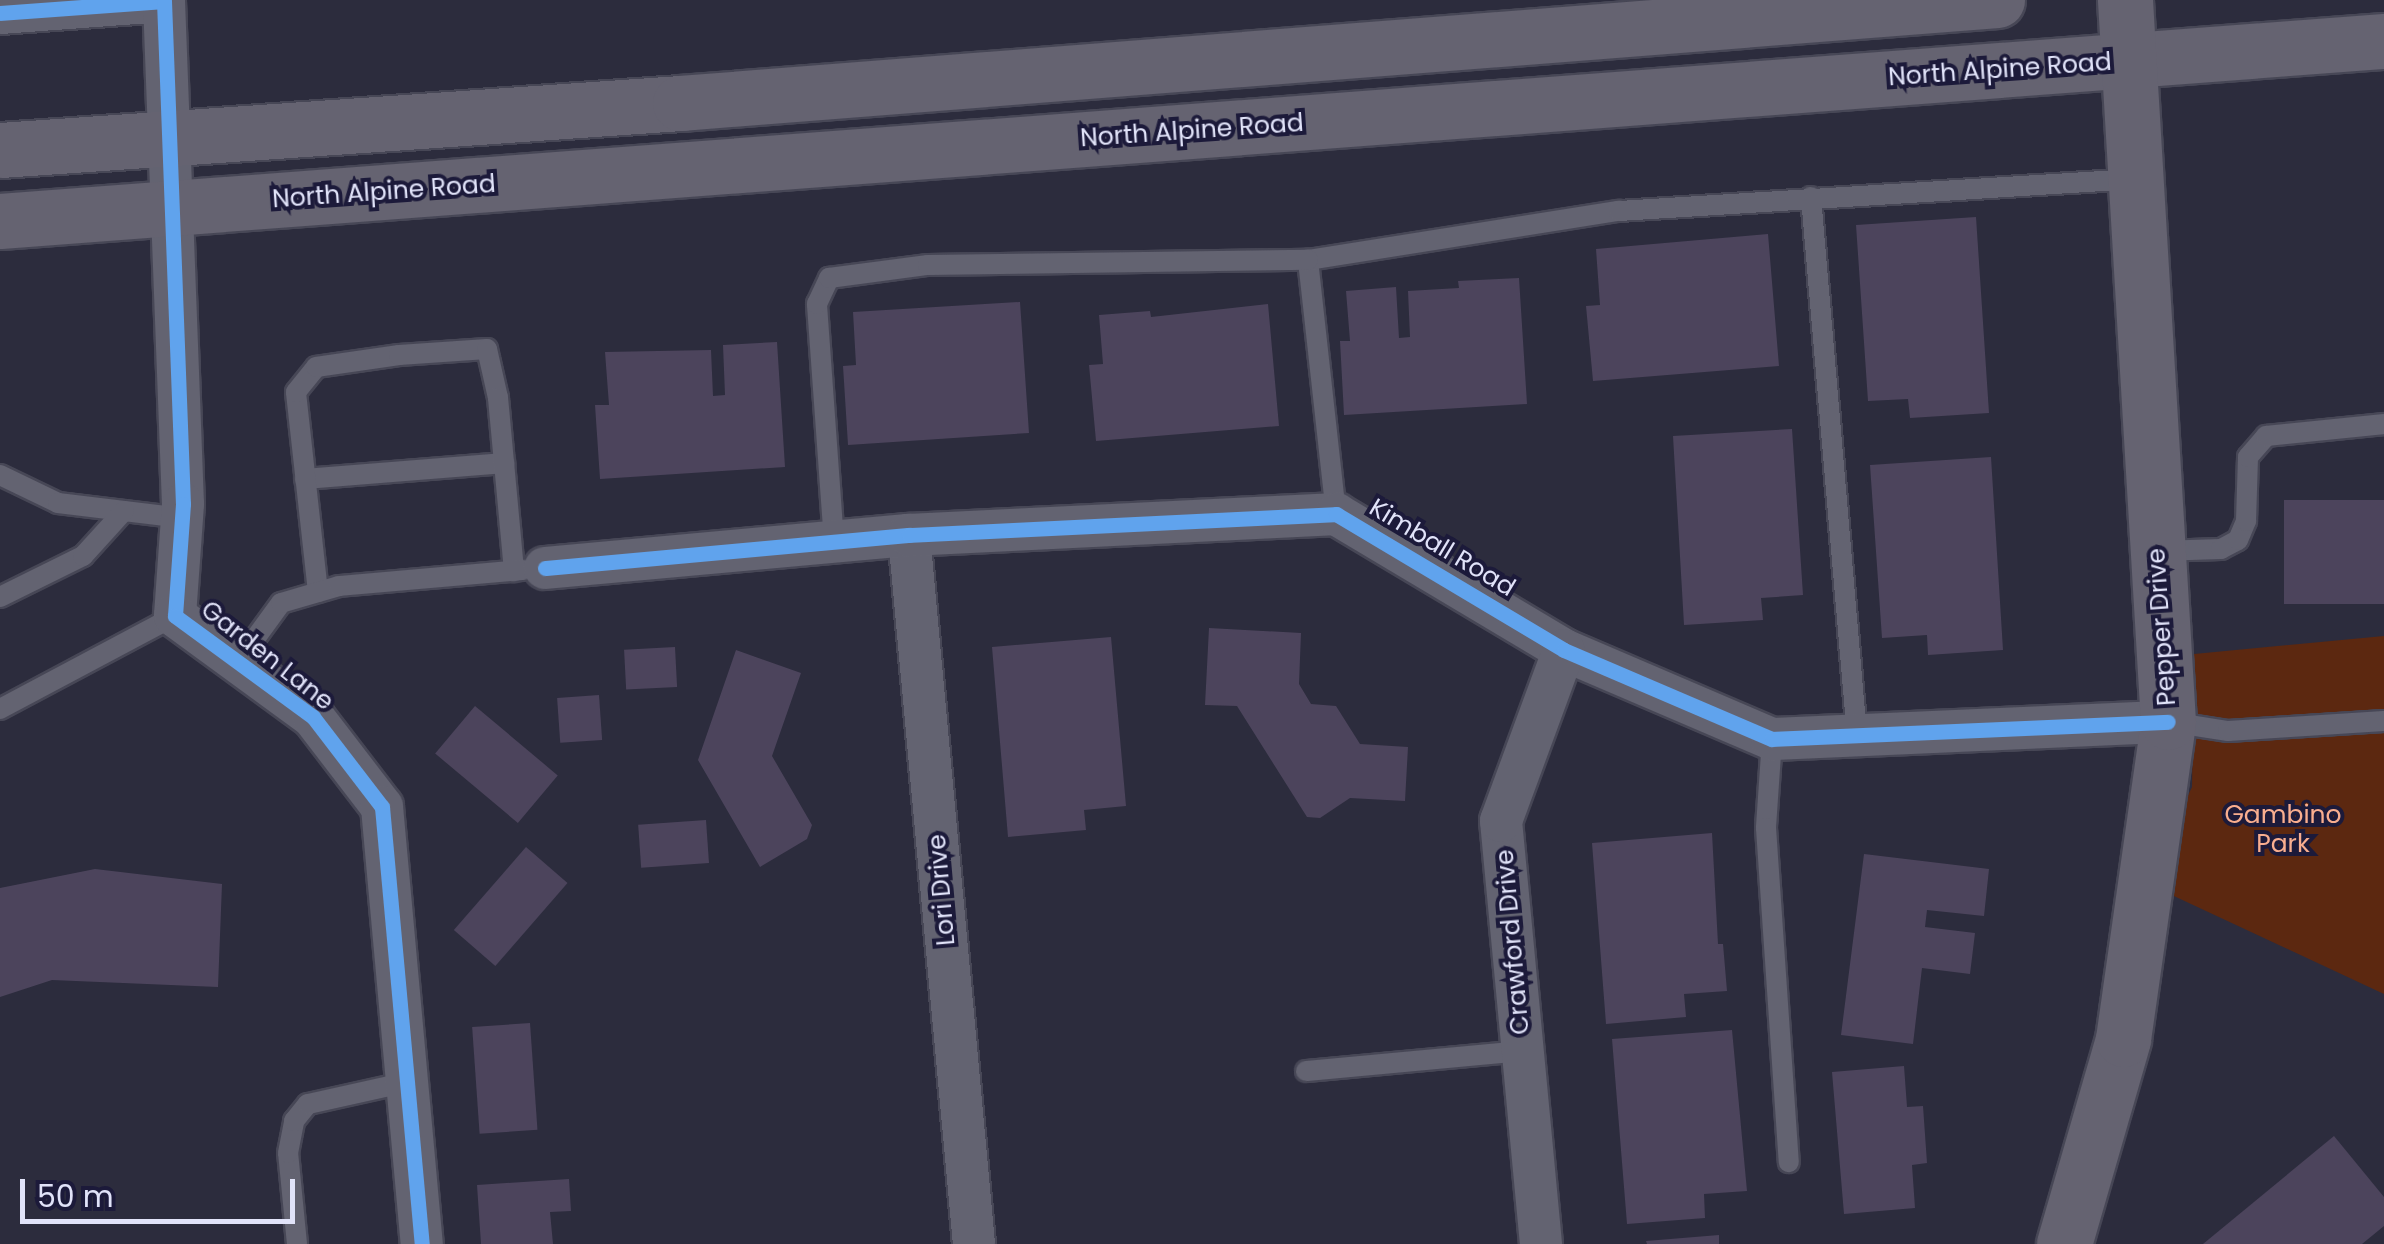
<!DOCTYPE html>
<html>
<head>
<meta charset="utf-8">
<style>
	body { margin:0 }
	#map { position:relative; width:2384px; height:1244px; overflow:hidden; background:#2c2c3d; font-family:Poppins,sans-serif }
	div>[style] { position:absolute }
	.green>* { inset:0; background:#5c2810 }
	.building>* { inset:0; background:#4c445c; transform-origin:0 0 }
	.roads { filter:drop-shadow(2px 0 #474756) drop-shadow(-2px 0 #474756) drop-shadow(0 2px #474756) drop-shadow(0 -2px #474756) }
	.lane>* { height:20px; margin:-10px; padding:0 10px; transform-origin:10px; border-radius:10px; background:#636371 }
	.street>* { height:42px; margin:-21px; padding:0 21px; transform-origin:21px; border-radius:21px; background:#636371 }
	.secondary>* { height:55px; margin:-27.5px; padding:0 27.5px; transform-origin:27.5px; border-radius:27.5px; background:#656371 }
	.cycleway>* { height:15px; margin:-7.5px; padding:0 7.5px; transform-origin:7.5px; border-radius:7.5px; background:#60a3ed }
	span { translate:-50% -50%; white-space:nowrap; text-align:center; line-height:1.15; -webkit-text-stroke:8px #1c1a3a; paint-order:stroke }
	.street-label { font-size:25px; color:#e1e3f9 }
	.park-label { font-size:25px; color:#f9ae8f }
	.scale { position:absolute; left:20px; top:1179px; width:275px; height:45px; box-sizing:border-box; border:5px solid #e1e3f9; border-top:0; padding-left:12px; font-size:30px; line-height:35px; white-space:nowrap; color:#e1e3f9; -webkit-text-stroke:8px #1c1a3a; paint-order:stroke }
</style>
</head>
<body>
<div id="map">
	<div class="green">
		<div style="clip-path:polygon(2384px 636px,2384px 994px,2146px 883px,2192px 787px,2194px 654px)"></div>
	</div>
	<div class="building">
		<div style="clip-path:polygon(1976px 217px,1989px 413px,1910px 418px,1908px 399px,1868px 401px,1856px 225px)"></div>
		<div style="clip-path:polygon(1768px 234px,1779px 366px,1593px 381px,1586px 306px,1600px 305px,1596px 249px)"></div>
		<div style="clip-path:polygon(1519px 278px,1527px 404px,1344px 415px,1340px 341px,1350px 341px,1346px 291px,1396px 287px,1399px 338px,1410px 337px,1408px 291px,1459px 288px,1458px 281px)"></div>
		<div style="clip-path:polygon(1020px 302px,1029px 433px,848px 445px,843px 366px,856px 365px,853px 312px)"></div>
		<div style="clip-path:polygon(1268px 304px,1279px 426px,1096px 441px,1089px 365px,1103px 364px,1099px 315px,1150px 311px,1151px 317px)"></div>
		<div style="clip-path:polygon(777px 342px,785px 467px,600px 479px,595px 405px,609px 405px,605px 352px,711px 350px,713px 396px,725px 395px,723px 345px)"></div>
		<div style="clip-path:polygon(1792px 429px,1803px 595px,1761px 598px,1763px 620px,1684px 625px,1673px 436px)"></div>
		<div style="clip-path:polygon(1991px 457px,2003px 650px,1928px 655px,1927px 635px,1882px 638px,1870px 465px)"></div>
		<div style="left:2384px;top:500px;width:104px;height:100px;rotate:90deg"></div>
		<div style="clip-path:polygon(1209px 628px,1301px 633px,1299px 684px,1311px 704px,1336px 706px,1360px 744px,1408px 747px,1405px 801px,1350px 798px,1320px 818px,1307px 817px,1237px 706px,1205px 705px)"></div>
		<div style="clip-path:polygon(1111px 637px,1126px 806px,1084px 810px,1086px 830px,1008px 837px,992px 647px)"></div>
		<div style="left:675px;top:647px;width:40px;height:51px;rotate:87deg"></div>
		<div style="clip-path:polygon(736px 650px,801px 673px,772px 756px,812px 825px,807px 839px,760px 867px,698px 760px)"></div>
		<div style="left:599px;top:695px;width:45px;height:42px;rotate:86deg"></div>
		<div style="left:475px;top:706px;width:108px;height:62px;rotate:40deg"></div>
		<div style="left:706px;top:820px;width:43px;height:68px;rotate:86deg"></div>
		<div style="clip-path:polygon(1712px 833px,1718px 944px,1723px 944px,1727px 991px,1684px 994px,1686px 1017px,1606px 1024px,1592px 843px)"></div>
		<div style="left:526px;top:847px;width:55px;height:110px;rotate:41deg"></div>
		<div style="clip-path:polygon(1864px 854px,1989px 869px,1984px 916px,1927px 910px,1925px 927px,1975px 933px,1970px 974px,1922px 968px,1913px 1044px,1841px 1035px)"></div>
		<div style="clip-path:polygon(95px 869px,222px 884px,218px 987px,52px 980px,0 997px,0 888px)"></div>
		<div style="left:530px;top:1023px;width:107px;height:58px;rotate:86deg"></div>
		<div style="clip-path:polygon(1732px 1030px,1747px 1191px,1704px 1194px,1705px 1218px,1627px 1224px,1612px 1039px)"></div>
		<div style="clip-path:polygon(1904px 1066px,1907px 1107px,1923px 1106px,1927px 1163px,1912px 1165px,1915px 1208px,1844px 1214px,1832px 1072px)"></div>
		<div style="clip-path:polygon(2334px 1136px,2384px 1197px,2384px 1226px,2362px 1244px,2203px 1244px)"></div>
		<div style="clip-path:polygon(569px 1179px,571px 1211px,550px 1212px,553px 1244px,481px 1244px,477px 1185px)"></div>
		<div style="clip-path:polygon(1719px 1235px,1719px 1244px,1647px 1244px,1646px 1241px)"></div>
	</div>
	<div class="roads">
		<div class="lane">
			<div style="left:1811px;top:197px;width:541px;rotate:85.12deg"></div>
			<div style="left:0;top:475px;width:64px;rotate:25.8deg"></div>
			<div style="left:58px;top:503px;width:125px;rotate:6.9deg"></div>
			<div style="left:305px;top:479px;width:200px;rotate:-4.6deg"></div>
			<div style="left:1336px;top:514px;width:256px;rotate:-96.3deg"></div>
			<div style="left:1308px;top:260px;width:315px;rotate:-9deg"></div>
			<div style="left:1619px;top:211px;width:517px;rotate:-3.55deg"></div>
			<div style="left:834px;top:542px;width:239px;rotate:-94.1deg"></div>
			<div style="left:817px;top:304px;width:29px;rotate:-65deg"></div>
			<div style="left:829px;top:278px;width:100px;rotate:-7.5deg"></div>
			<div style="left:928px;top:265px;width:380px;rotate:-0.8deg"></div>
			<div style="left:2159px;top:551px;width:62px;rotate:-1.8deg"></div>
			<div style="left:2221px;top:549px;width:19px;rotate:-28deg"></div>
			<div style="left:2238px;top:540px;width:21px;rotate:-67deg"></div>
			<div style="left:2246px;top:521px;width:64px;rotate:-88.2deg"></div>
			<div style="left:2248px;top:457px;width:28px;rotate:-49deg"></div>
			<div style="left:2266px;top:436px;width:119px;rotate:-5.8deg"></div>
			<div style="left:318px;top:592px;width:201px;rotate:-96.3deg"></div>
			<div style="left:296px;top:392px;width:32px;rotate:-51deg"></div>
			<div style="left:316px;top:367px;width:84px;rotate:-8.2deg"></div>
			<div style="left:399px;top:355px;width:88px;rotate:-3.9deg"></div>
			<div style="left:487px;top:349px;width:50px;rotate:77.3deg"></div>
			<div style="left:498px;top:398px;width:174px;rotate:84.7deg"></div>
			<div style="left:0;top:597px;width:93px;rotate:-26.3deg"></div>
			<div style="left:83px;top:556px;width:61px;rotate:-47.7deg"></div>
			<div style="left:238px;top:662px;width:73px;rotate:-53.9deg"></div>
			<div style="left:281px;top:603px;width:60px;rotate:-16.3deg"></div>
			<div style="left:339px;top:586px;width:185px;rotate:-5deg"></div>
			<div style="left:0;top:709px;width:198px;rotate:-28deg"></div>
			<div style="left:2170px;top:722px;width:59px;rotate:8.8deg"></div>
			<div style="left:2228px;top:731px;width:156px;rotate:-3.7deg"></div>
			<div style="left:1772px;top:739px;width:89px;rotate:93.9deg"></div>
			<div style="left:1766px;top:828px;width:335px;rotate:86.1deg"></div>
			<div style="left:1306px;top:1071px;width:218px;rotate:-5.3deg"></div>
			<div style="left:297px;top:1244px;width:91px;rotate:-95.6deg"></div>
			<div style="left:288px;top:1153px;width:33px;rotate:-79deg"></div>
			<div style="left:294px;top:1121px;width:22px;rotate:-51deg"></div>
			<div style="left:308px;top:1104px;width:101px;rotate:-12.5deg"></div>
		</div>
		<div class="street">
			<div style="left:0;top:13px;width:164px;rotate:-4.2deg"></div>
			<div style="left:164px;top:1px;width:503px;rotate:87.84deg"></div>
			<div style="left:183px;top:504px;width:112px;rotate:94.1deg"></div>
			<div style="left:175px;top:616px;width:171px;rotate:36.2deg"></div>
			<div style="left:313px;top:717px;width:113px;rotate:52.5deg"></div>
			<div style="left:382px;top:807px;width:439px;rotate:84.8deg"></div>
			<div style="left:909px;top:535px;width:712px;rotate:84.76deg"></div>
			<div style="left:545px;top:568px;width:365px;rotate:-5.2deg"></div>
			<div style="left:909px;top:535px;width:428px;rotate:-2.8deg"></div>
			<div style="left:1336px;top:514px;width:265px;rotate:30.8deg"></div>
			<div style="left:1564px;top:650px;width:226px;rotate:23.2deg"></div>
			<div style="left:1772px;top:739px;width:396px;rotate:-2.5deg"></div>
			<div style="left:1541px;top:1244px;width:425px;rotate:-95.4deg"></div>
			<div style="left:1501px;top:821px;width:182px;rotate:-69.8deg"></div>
		</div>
		<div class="secondary">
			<div style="left:0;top:150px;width:682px;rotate:-3.95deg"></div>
			<div style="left:680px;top:103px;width:1321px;rotate:-4.47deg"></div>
			<div style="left:0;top:221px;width:2391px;rotate:-4.32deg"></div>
			<div style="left:2064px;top:1244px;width:213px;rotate:-73.9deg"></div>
			<div style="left:2123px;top:1039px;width:320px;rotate:-81.9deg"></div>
			<div style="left:2168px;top:722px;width:723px;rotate:-93.41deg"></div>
		</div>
	</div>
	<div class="cycleway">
		<div style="left:0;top:13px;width:164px;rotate:-4.2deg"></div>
		<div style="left:164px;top:1px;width:503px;rotate:87.84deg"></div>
		<div style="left:183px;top:504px;width:112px;rotate:94.1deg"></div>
		<div style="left:175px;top:616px;width:171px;rotate:36.2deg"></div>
		<div style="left:313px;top:717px;width:113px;rotate:52.5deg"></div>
		<div style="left:382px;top:807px;width:439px;rotate:84.8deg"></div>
		<div style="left:545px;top:568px;width:365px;rotate:-5.2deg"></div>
		<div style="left:909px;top:535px;width:428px;rotate:-2.8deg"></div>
		<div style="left:1336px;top:514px;width:265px;rotate:30.8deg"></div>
		<div style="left:1564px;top:650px;width:226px;rotate:23.2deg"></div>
		<div style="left:1772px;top:739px;width:396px;rotate:-2.5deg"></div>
	</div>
	<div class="street-label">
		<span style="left:2000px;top:70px;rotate:-4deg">North Alpine Road</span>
		<span style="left:1192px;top:131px;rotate:-4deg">North Alpine Road</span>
		<span style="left:384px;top:192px;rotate:-4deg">North Alpine Road</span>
		<span style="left:1442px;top:548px;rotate:31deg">Kimball Road</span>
		<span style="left:2162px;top:627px;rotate:-94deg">Pepper Drive</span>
		<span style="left:267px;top:656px;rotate:38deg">Garden Lane</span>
		<span style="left:942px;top:890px;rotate:-95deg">Lori Drive</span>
		<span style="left:1513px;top:942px;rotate:-95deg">Crawford Drive</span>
	</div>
	<div class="park-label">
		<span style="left:2283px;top:830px">Gambino<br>Park</span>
	</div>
	<div class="scale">50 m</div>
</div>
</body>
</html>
